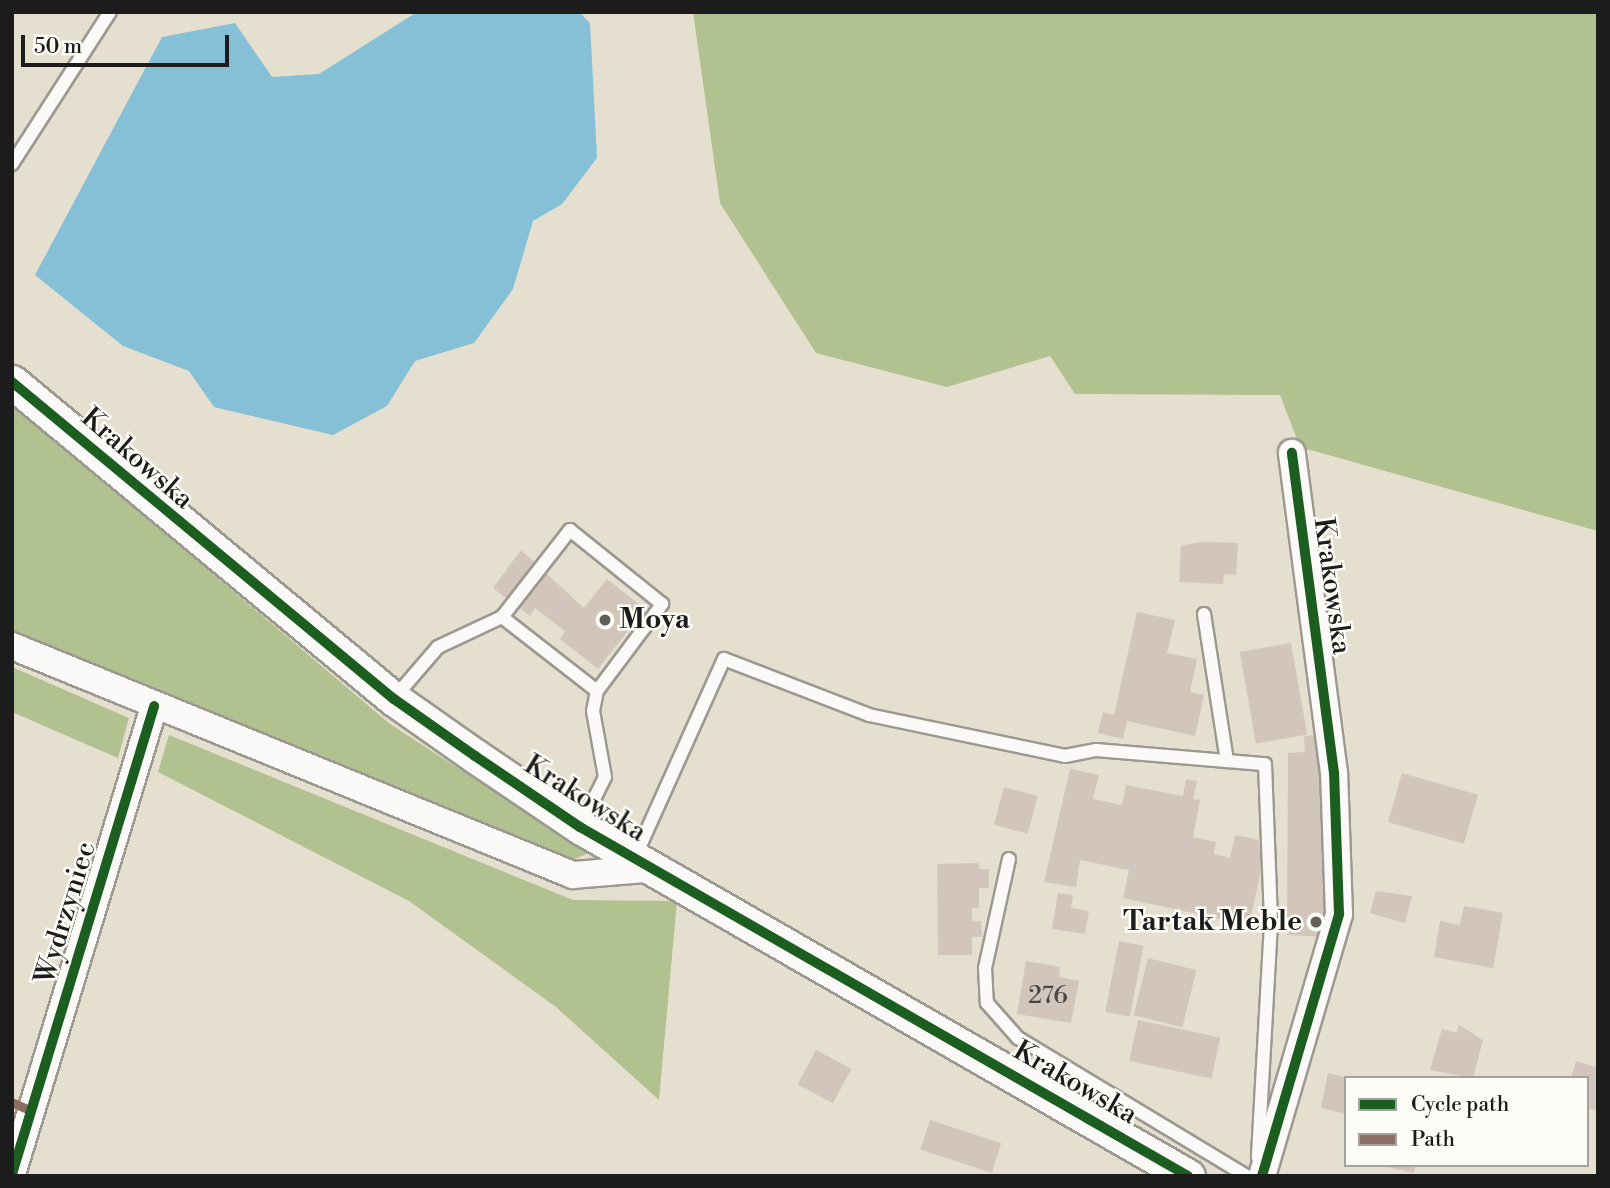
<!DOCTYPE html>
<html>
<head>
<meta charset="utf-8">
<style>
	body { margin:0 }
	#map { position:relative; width:1610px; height:1188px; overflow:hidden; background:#e4dfcf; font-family:"Libre Bodoni",serif }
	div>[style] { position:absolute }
	.forest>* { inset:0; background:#b2c190 }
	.water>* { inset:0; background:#85c0d6 }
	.building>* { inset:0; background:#d2c6bc; transform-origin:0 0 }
	.roads { filter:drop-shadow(2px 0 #9c9990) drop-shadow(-2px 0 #9c9990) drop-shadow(0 2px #9c9990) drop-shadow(0 -2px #9c9990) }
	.service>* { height:12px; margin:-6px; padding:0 6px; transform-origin:6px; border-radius:6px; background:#fbfaf8 }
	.minor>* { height:26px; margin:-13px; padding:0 13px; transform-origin:13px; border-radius:13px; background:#fbfaf8 }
	.tertiary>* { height:33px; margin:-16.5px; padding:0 16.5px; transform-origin:16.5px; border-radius:16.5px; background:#fbfaf8 }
	.quiet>* { height:9px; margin-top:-4.5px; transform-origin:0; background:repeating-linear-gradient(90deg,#8d6e63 0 18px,transparent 0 27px) }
	.cycleway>* { height:10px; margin:-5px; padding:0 5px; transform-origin:5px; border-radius:5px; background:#1b5e20 }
	.dots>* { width:19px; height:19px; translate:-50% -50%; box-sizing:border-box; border:4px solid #fdfcf7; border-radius:50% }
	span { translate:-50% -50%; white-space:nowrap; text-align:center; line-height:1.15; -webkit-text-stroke:5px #fdfcf7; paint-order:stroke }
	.number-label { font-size:24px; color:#4a4644 }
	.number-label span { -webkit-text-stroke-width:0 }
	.street-label { font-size:28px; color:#1c1c1c }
	.poi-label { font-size:28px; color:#1c1c1c; font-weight:700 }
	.left { translate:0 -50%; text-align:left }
	.right { translate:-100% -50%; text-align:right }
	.frame { position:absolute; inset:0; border:14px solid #1c1c1c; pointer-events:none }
	.legend { position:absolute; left:1344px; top:1076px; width:245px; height:91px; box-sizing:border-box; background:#fdfcf7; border:2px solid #a3a29f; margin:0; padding:9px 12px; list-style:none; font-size:21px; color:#1c1c1c }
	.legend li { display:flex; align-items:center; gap:14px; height:35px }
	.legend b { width:35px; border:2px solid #a3a29f }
	.scale { position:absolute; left:21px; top:35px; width:208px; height:32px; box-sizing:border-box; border:4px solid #1c1c1c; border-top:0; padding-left:9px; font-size:21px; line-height:24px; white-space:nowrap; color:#1c1c1c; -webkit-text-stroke:5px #fdfcf7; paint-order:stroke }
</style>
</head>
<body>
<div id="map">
	<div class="forest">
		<div style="clip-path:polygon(693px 12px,1598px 12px,1598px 531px,1300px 447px,1280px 395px,1075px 394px,1050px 356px,947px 387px,816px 353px,720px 203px)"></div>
		<div style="clip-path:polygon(12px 404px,390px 724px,589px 853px,572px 860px,12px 633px)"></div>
		<div style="clip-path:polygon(12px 667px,129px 718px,118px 758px,12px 712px)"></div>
		<div style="clip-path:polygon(169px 735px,573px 900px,677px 901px,659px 1100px,556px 1007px,409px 901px,158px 772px)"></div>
	</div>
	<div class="water">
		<div style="clip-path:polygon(417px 12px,579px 12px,590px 23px,597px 158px,562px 204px,533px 221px,513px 289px,474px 343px,415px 361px,387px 406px,333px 435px,214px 407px,189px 371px,123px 346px,35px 275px,162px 37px,235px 23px,272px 77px,319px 74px)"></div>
	</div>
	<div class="building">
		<div style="clip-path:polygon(1201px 542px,1238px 543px,1236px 575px,1224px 574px,1223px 584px,1179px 582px,1181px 546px)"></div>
		<div style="clip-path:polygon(521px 550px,584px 608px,607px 579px,645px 609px,598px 669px,560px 639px,565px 631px,535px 608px,530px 616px,493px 588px)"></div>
		<div style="clip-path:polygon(1137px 612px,1175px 620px,1167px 653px,1197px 659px,1190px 692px,1204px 695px,1195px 736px,1127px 721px,1123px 739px,1098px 733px,1103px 712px,1114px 715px)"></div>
		<div style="left:1291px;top:643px;width:93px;height:52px;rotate:80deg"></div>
		<div style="clip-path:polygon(1319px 735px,1330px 855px,1324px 937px,1287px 935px,1288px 753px,1305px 752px,1304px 736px)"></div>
		<div style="clip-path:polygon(1070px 769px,1099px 775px,1093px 799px,1122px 805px,1126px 785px,1183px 796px,1186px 779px,1197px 781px,1193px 799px,1200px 800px,1193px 837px,1216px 842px,1214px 854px,1230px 858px,1235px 835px,1259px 840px,1262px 866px,1249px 925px,1123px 898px,1129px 870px,1080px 860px,1076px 887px,1044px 882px)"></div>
		<div style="left:1402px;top:773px;width:79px;height:51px;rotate:16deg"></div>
		<div style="left:1004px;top:787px;width:35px;height:39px;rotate:15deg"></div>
		<div style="clip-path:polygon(979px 863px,979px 869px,989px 869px,989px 888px,979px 888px,979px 908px,972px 908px,972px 921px,981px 921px,982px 937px,972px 937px,972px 955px,938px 955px,937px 864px)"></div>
		<div style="clip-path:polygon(1376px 891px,1412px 896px,1405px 923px,1370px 913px)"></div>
		<div style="clip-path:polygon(1058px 893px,1073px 895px,1071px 908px,1089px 911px,1085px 934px,1052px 929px)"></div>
		<div style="clip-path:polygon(1464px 906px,1503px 913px,1493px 968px,1434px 957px,1440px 921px,1460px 925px)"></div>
		<div style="left:1119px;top:941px;width:25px;height:72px;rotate:11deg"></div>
		<div style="left:1148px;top:958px;width:50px;height:59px;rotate:14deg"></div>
		<div style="clip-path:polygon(1026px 961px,1060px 967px,1059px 977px,1079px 981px,1071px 1023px,1017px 1014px)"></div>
		<div style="left:1138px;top:1020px;width:84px;height:42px;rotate:12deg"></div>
		<div style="clip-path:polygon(1459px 1025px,1483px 1040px,1473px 1078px,1430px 1070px,1442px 1029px,1457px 1033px)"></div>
		<div style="left:816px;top:1050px;width:40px;height:39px;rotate:28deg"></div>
		<div style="clip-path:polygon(1597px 1058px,1598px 1058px,1598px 1111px,1587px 1108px,1587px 1078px,1571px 1078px,1576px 1061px,1595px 1067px)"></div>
		<div style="clip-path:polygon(1328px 1073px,1346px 1077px,1346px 1114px,1321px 1108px)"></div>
		<div style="left:930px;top:1120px;width:75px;height:31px;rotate:18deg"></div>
		<div style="clip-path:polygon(1379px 1165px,1415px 1165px,1414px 1173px)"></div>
	</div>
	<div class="roads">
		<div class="service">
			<div style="left:12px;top:164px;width:181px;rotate:-57.2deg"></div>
			<div style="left:1204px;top:614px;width:149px;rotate:81.1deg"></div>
			<div style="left:1227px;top:761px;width:38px;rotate:5deg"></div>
			<div style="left:1265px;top:764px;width:159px;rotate:87.8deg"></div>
			<div style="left:1271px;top:923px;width:235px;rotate:93.2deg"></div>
			<div style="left:395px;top:697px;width:66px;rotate:-49.3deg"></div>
			<div style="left:438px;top:647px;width:71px;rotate:-25.1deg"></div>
			<div style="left:580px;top:827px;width:56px;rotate:-63.4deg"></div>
			<div style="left:605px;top:777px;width:67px;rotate:-100.3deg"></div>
			<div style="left:593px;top:711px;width:20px;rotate:-79deg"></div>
			<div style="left:597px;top:691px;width:109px;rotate:-53.2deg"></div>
			<div style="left:662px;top:604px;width:118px;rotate:-141.2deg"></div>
			<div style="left:570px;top:530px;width:110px;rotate:128deg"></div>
			<div style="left:502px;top:617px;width:120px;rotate:37.9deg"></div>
			<div style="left:635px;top:857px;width:217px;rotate:-65.8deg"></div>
			<div style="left:724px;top:659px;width:155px;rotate:21.1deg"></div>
			<div style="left:869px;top:715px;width:200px;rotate:11.8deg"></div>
			<div style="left:1065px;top:756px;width:32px;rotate:-11deg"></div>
			<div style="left:1096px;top:750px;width:131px;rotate:4.8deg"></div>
			<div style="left:1009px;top:859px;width:112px;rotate:102.4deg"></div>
			<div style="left:985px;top:968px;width:35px;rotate:87deg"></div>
			<div style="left:987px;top:1003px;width:47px;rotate:48.5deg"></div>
			<div style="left:1018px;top:1038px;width:267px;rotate:31.1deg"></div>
		</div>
		<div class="minor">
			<div style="left:12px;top:646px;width:606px;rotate:22.21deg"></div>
			<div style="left:573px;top:875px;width:83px;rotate:-4.8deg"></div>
			<div style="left:12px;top:1174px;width:489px;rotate:-73.1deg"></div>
			<div style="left:1262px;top:1176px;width:273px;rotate:-73.6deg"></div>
			<div style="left:1339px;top:914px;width:141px;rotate:-92deg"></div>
			<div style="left:1334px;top:773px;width:323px;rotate:-97.5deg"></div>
		</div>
		<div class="tertiary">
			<div style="left:12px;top:382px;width:496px;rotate:39.7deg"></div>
			<div style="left:394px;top:699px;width:99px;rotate:35.1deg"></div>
			<div style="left:475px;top:756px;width:127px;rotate:34.1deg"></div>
			<div style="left:580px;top:827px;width:701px;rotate:29.86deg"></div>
		</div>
	</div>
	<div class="quiet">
		<div style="left:12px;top:1102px;width:20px;rotate:24deg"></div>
	</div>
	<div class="cycleway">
		<div style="left:12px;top:382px;width:496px;rotate:39.7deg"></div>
		<div style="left:394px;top:699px;width:99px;rotate:35.1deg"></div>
		<div style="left:475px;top:756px;width:127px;rotate:34.1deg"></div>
		<div style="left:580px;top:827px;width:701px;rotate:29.86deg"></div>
		<div style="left:12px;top:1174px;width:489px;rotate:-73.1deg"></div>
		<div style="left:1262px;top:1176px;width:273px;rotate:-73.6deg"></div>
		<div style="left:1339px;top:914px;width:141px;rotate:-92deg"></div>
		<div style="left:1334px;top:773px;width:323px;rotate:-97.5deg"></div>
	</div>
	<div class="dots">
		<div style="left:605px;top:620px;background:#62605b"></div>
		<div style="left:1316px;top:922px;background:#62605b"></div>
	</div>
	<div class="number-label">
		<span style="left:1048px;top:997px">276</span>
	</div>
	<div class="street-label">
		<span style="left:137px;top:459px;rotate:41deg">Krakowska</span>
		<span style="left:1332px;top:586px;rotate:82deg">Krakowska</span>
		<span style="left:585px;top:799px;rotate:32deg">Krakowska</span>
		<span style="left:66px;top:913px;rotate:-73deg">Wydrzyniec</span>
		<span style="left:1075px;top:1083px;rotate:30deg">Krakowska</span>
	</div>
	<div class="poi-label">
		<span class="left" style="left:619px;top:620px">Moya</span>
		<span class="right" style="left:1302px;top:922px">Tartak Meble</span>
	</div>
	<div class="frame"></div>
	<ul class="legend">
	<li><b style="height:9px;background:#1b5e20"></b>Cycle path</li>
	<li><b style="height:9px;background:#8d6e63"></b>Path</li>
	</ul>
	<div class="scale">50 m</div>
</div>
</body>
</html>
